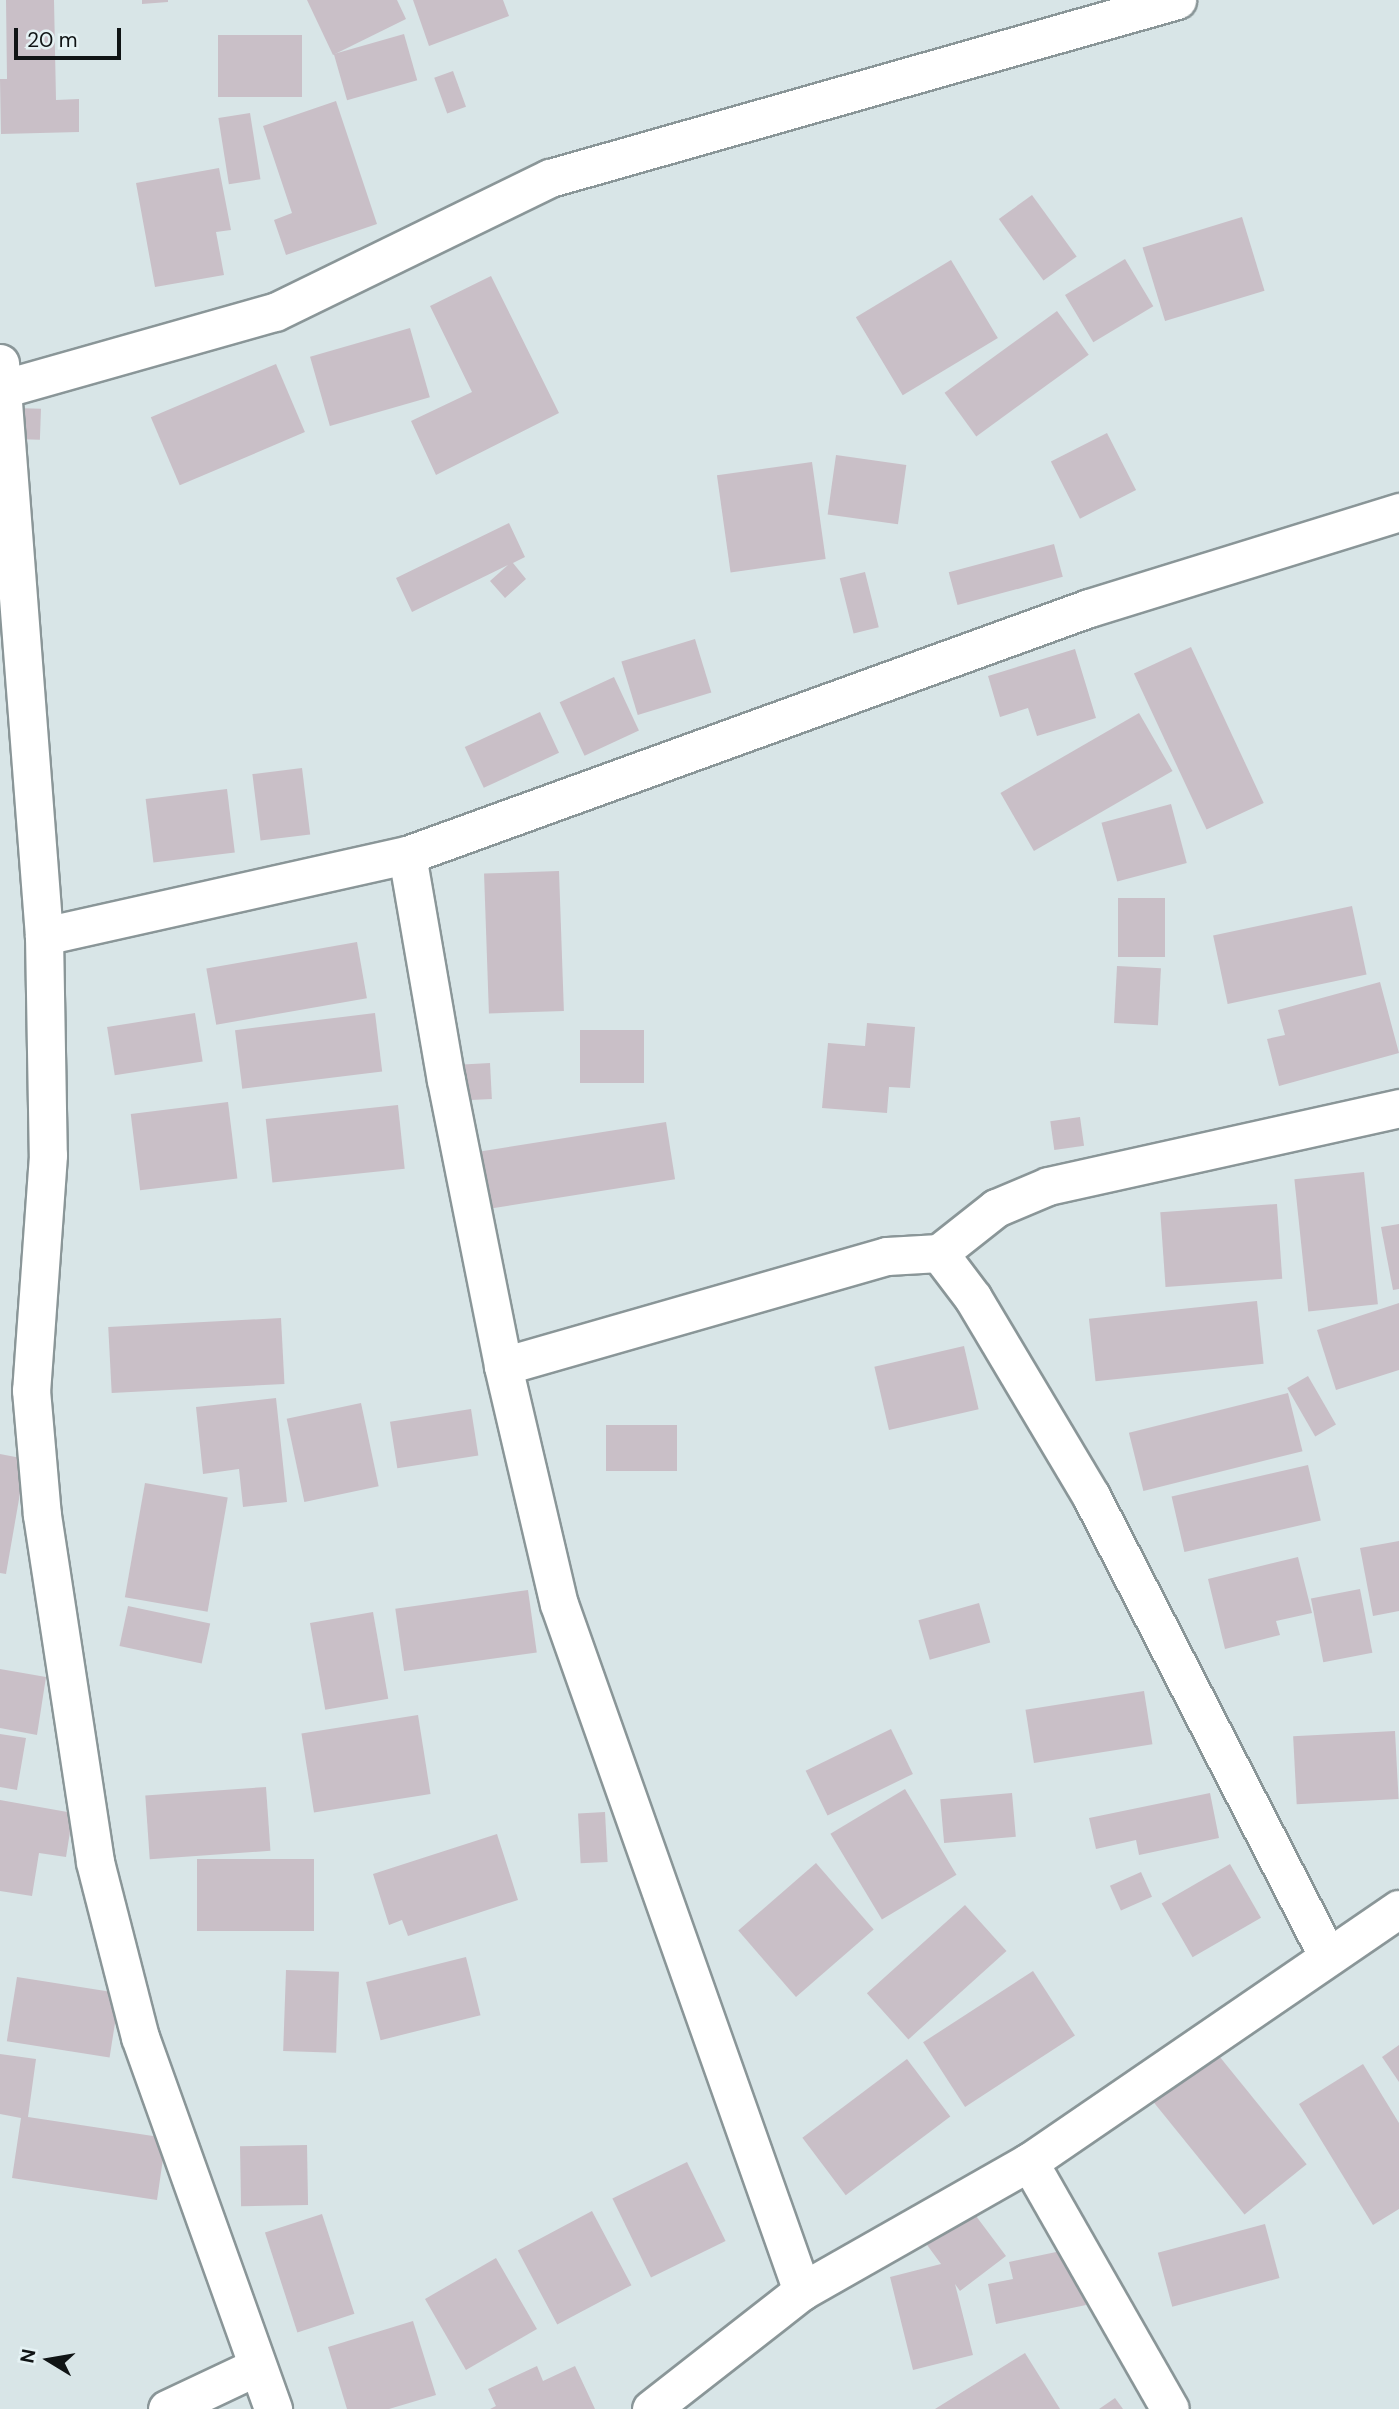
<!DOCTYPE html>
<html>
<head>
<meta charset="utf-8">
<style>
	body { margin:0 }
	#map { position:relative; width:1399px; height:2409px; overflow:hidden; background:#d8e5e7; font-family:"DM Sans",sans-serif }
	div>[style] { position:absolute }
	.building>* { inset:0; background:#c9bfc7; transform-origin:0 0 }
	.roads { filter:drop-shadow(2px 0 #8a9698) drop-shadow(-2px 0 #8a9698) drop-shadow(0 2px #8a9698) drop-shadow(0 -2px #8a9698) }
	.minor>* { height:37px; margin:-18.5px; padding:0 18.5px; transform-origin:18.5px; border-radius:18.5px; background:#fff }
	span { translate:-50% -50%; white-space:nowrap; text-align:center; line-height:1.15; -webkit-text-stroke:7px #e5f2f4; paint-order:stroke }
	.north { position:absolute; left:14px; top:2325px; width:70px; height:70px; -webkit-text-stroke:5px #e5f2f4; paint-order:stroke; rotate:281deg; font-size:19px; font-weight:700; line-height:28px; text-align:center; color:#101415 }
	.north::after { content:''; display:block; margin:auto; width:24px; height:32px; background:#101415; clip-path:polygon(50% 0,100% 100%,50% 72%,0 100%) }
	.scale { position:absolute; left:14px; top:28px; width:107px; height:32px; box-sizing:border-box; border:4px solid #101415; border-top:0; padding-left:9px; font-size:21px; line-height:24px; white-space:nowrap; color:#101415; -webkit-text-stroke:5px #e5f2f4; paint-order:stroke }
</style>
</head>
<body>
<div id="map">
	<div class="building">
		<div style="clip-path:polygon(6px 0,54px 0,56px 100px,79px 99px,79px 132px,1px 134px,0 79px,7px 79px)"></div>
		<div style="clip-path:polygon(142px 0,168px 0,168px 2px,142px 4px)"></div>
		<div style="clip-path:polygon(307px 0,397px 0,406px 19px,333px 55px)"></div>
		<div style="clip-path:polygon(413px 0,503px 0,509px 16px,429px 46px)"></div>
		<div style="left:404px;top:34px;width:48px;height:73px;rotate:74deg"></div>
		<div style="left:218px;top:35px;width:84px;height:62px"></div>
		<div style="left:453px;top:71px;width:38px;height:20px;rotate:70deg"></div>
		<div style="clip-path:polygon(336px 101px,377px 224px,286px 255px,274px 220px,292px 213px,263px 126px)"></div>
		<div style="left:250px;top:113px;width:67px;height:32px;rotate:81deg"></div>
		<div style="clip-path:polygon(219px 168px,231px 230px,216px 232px,224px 275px,155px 287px,136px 183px)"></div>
		<div style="left:1032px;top:195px;width:76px;height:41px;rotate:54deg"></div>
		<div style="left:1242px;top:217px;width:77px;height:104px;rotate:73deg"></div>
		<div style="left:1125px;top:259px;width:55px;height:70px;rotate:59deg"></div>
		<div style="left:951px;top:260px;width:91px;height:111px;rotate:59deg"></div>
		<div style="clip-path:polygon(491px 276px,559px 413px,436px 475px,411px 421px,472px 392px,430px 306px)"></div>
		<div style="left:1057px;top:311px;width:54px;height:139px;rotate:54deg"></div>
		<div style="left:410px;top:328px;width:72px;height:104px;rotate:74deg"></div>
		<div style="left:276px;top:364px;width:74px;height:136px;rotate:67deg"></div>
		<div style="left:16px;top:408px;width:25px;height:31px;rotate:2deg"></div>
		<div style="left:1107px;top:433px;width:64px;height:63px;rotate:63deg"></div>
		<div style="left:836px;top:455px;width:71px;height:60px;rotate:8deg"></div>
		<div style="left:812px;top:462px;width:98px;height:96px;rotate:82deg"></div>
		<div style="clip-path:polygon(509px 523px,525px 557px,513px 563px,526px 579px,505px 598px,490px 581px,508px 565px,412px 612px,396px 578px)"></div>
		<div style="left:1054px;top:544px;width:34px;height:109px;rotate:75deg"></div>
		<div style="left:865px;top:572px;width:57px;height:26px;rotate:76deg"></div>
		<div style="left:695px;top:639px;width:56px;height:77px;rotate:73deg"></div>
		<div style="left:1191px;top:647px;width:172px;height:63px;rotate:65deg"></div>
		<div style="clip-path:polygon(1075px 649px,1096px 718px,1037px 736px,1028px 708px,1000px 717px,988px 676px)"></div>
		<div style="left:614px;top:677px;width:59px;height:60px;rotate:65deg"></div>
		<div style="left:540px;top:712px;width:45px;height:83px;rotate:65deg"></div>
		<div style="left:1139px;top:713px;width:67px;height:160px;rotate:60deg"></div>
		<div style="left:302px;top:768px;width:67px;height:50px;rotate:83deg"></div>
		<div style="left:227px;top:789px;width:64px;height:82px;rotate:83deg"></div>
		<div style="left:1171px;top:804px;width:61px;height:72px;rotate:75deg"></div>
		<div style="left:559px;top:871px;width:140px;height:75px;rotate:88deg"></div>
		<div style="left:1118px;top:898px;width:47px;height:59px"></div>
		<div style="left:1352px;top:906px;width:70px;height:142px;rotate:78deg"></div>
		<div style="left:357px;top:942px;width:57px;height:153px;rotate:80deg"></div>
		<div style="left:1117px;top:966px;width:44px;height:57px;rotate:3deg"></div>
		<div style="clip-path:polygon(1380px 982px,1399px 1053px,1279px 1086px,1267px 1039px,1285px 1035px,1278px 1010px)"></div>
		<div style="left:195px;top:1013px;width:49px;height:89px;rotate:81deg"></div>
		<div style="left:375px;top:1013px;width:59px;height:141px;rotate:83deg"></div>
		<div style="clip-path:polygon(867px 1023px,915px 1027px,910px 1088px,889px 1087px,887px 1113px,822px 1108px,828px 1043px,865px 1046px)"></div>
		<div style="left:580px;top:1030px;width:64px;height:53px"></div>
		<div style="left:490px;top:1063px;width:36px;height:27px;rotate:87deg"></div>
		<div style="left:228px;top:1102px;width:77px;height:98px;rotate:83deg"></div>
		<div style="left:398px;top:1105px;width:64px;height:133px;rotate:84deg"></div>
		<div style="left:1080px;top:1117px;width:29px;height:30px;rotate:82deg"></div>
		<div style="left:666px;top:1122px;width:58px;height:188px;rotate:81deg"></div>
		<div style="left:1364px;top:1172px;width:133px;height:70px;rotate:84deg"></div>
		<div style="left:1277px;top:1204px;width:75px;height:117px;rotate:86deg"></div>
		<div style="clip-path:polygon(1399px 1224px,1399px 1289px,1393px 1290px,1381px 1227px)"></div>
		<div style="left:1257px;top:1301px;width:63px;height:169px;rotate:84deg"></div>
		<div style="clip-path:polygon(1399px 1303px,1399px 1370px,1336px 1390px,1317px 1330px)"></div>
		<div style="left:281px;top:1318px;width:66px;height:173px;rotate:87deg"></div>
		<div style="left:964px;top:1346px;width:65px;height:92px;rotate:77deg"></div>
		<div style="left:1308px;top:1376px;width:56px;height:24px;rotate:60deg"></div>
		<div style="left:1288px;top:1393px;width:60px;height:164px;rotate:76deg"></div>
		<div style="clip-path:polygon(276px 1398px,287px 1502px,243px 1507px,239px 1469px,203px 1474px,196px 1407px)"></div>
		<div style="left:361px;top:1403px;width:85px;height:76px;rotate:78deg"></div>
		<div style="left:471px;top:1409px;width:47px;height:82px;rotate:81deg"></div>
		<div style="left:606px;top:1425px;width:71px;height:46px"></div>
		<div style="clip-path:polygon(0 1454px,26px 1459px,6px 1574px,0 1573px)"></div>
		<div style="left:1308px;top:1465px;width:57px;height:140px;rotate:77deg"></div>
		<div style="left:145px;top:1483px;width:84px;height:116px;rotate:10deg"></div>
		<div style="clip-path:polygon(1399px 1541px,1399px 1611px,1373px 1616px,1360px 1548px)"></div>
		<div style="clip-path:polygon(1298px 1557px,1312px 1613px,1276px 1621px,1280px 1635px,1225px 1649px,1208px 1579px)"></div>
		<div style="left:1360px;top:1589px;width:65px;height:50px;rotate:79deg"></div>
		<div style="left:528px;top:1590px;width:63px;height:134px;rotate:82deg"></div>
		<div style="left:979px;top:1603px;width:41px;height:63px;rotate:74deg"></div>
		<div style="left:128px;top:1606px;width:84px;height:41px;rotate:12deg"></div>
		<div style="left:373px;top:1612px;width:88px;height:64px;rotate:80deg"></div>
		<div style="clip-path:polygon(0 1669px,46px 1677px,37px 1735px,0 1728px)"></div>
		<div style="left:1144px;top:1691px;width:54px;height:120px;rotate:81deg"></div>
		<div style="left:418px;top:1715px;width:80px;height:118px;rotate:81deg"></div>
		<div style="left:891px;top:1729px;width:50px;height:95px;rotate:64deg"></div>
		<div style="left:1395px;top:1731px;width:68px;height:102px;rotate:87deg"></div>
		<div style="clip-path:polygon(0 1734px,26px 1738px,17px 1790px,0 1787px)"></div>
		<div style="left:266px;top:1787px;width:64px;height:121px;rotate:86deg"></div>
		<div style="left:905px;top:1789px;width:100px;height:87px;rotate:59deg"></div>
		<div style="left:1012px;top:1793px;width:44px;height:72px;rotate:85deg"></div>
		<div style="clip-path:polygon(1210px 1793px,1219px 1838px,1139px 1855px,1136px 1840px,1096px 1849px,1089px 1818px)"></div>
		<div style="clip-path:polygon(0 1800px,73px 1813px,66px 1857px,39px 1853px,32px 1896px,0 1891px)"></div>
		<div style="left:605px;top:1812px;width:50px;height:27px;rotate:87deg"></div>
		<div style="clip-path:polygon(497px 1834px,518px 1900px,408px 1936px,402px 1920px,389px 1925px,373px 1874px)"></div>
		<div style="left:197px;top:1859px;width:117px;height:72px"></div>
		<div style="left:816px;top:1863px;width:88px;height:103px;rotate:49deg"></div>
		<div style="left:1230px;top:1864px;width:62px;height:79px;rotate:60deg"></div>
		<div style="left:1141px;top:1872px;width:27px;height:34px;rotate:66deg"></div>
		<div style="left:965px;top:1905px;width:62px;height:132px;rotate:48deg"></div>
		<div style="left:466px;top:1957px;width:60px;height:103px;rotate:76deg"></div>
		<div style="left:286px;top:1970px;width:53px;height:81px;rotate:2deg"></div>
		<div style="left:1033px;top:1971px;width:77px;height:131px;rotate:57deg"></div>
		<div style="left:17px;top:1977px;width:104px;height:65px;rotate:9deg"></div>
		<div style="clip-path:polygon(1399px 2045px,1399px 2082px,1382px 2057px)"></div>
		<div style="left:1211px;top:2046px;width:152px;height:80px;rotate:51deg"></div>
		<div style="clip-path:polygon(0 2054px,36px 2059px,28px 2117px,166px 2138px,157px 2200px,12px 2178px,21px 2118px,0 2114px)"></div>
		<div style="left:907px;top:2059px;width:72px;height:131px;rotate:53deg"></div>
		<div style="clip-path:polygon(1363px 2064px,1399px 2123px,1399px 2209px,1373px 2225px,1299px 2104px)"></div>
		<div style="left:307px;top:2145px;width:60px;height:67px;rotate:89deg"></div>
		<div style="left:687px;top:2162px;width:88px;height:83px;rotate:64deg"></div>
		<div style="clip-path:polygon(967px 2204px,1006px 2256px,960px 2291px,955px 2284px,973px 2355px,913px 2370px,890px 2277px,941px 2264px,922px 2238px)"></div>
		<div style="left:592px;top:2211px;width:84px;height:84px;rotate:62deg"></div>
		<div style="left:322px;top:2214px;width:105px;height:60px;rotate:72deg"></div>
		<div style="left:1265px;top:2224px;width:56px;height:111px;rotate:75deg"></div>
		<div style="clip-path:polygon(1075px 2248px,1086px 2305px,996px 2324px,988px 2284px,1013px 2279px,1009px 2262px)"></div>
		<div style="left:496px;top:2258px;width:82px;height:82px;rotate:60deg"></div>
		<div style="clip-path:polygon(413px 2321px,436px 2395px,389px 2409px,347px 2409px,328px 2347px)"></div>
		<div style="clip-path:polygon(1025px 2353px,1060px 2409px,935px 2409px)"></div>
		<div style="clip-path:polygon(537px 2366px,543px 2381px,575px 2366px,595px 2409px,490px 2409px,496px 2406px,488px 2389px)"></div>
		<div style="clip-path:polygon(1115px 2398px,1123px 2409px,1099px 2409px)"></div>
	</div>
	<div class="roads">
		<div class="minor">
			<div style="left:0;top:363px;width:575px;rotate:85.61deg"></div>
			<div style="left:44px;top:936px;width:219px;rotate:89deg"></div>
			<div style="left:48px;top:1155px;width:236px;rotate:94.1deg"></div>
			<div style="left:31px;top:1390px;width:125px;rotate:85deg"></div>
			<div style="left:42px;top:1515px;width:351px;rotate:81.3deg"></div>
			<div style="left:95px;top:1862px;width:181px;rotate:75.6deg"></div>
			<div style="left:140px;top:2037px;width:395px;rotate:70.3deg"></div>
			<div style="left:2px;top:389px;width:284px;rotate:-15.8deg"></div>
			<div style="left:275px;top:312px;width:306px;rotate:-26deg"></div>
			<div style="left:550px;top:178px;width:652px;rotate:-15.85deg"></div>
			<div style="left:407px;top:855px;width:228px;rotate:80.2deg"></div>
			<div style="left:446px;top:1080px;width:292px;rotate:78.7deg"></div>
			<div style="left:503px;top:1366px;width:244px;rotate:76.8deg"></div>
			<div style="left:559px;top:1604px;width:729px;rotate:70.52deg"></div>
			<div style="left:44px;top:936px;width:372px;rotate:-12.6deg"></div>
			<div style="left:407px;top:855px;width:725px;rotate:-19.91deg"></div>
			<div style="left:1089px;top:608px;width:325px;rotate:-17.2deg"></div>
			<div style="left:939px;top:1253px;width:73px;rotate:-38.3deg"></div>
			<div style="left:996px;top:1208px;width:56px;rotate:-22.9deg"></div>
			<div style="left:1048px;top:1186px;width:360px;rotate:-12.5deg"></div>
			<div style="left:503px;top:1366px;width:399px;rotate:-16deg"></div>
			<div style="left:887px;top:1256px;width:52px;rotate:-3.3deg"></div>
			<div style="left:939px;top:1253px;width:56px;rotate:52.9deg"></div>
			<div style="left:973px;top:1298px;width:230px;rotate:59.2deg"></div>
			<div style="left:1091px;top:1496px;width:518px;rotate:62.79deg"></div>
			<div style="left:1029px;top:2162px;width:284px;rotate:60.3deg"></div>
			<div style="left:167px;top:2409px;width:98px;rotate:-25.3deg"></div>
			<div style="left:651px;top:2409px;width:192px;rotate:-38deg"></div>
			<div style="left:802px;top:2291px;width:261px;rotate:-29.6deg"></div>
			<div style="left:1029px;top:2162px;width:448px;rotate:-34.4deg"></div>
		</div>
	</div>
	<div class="north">N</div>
	<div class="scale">20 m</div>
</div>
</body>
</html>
